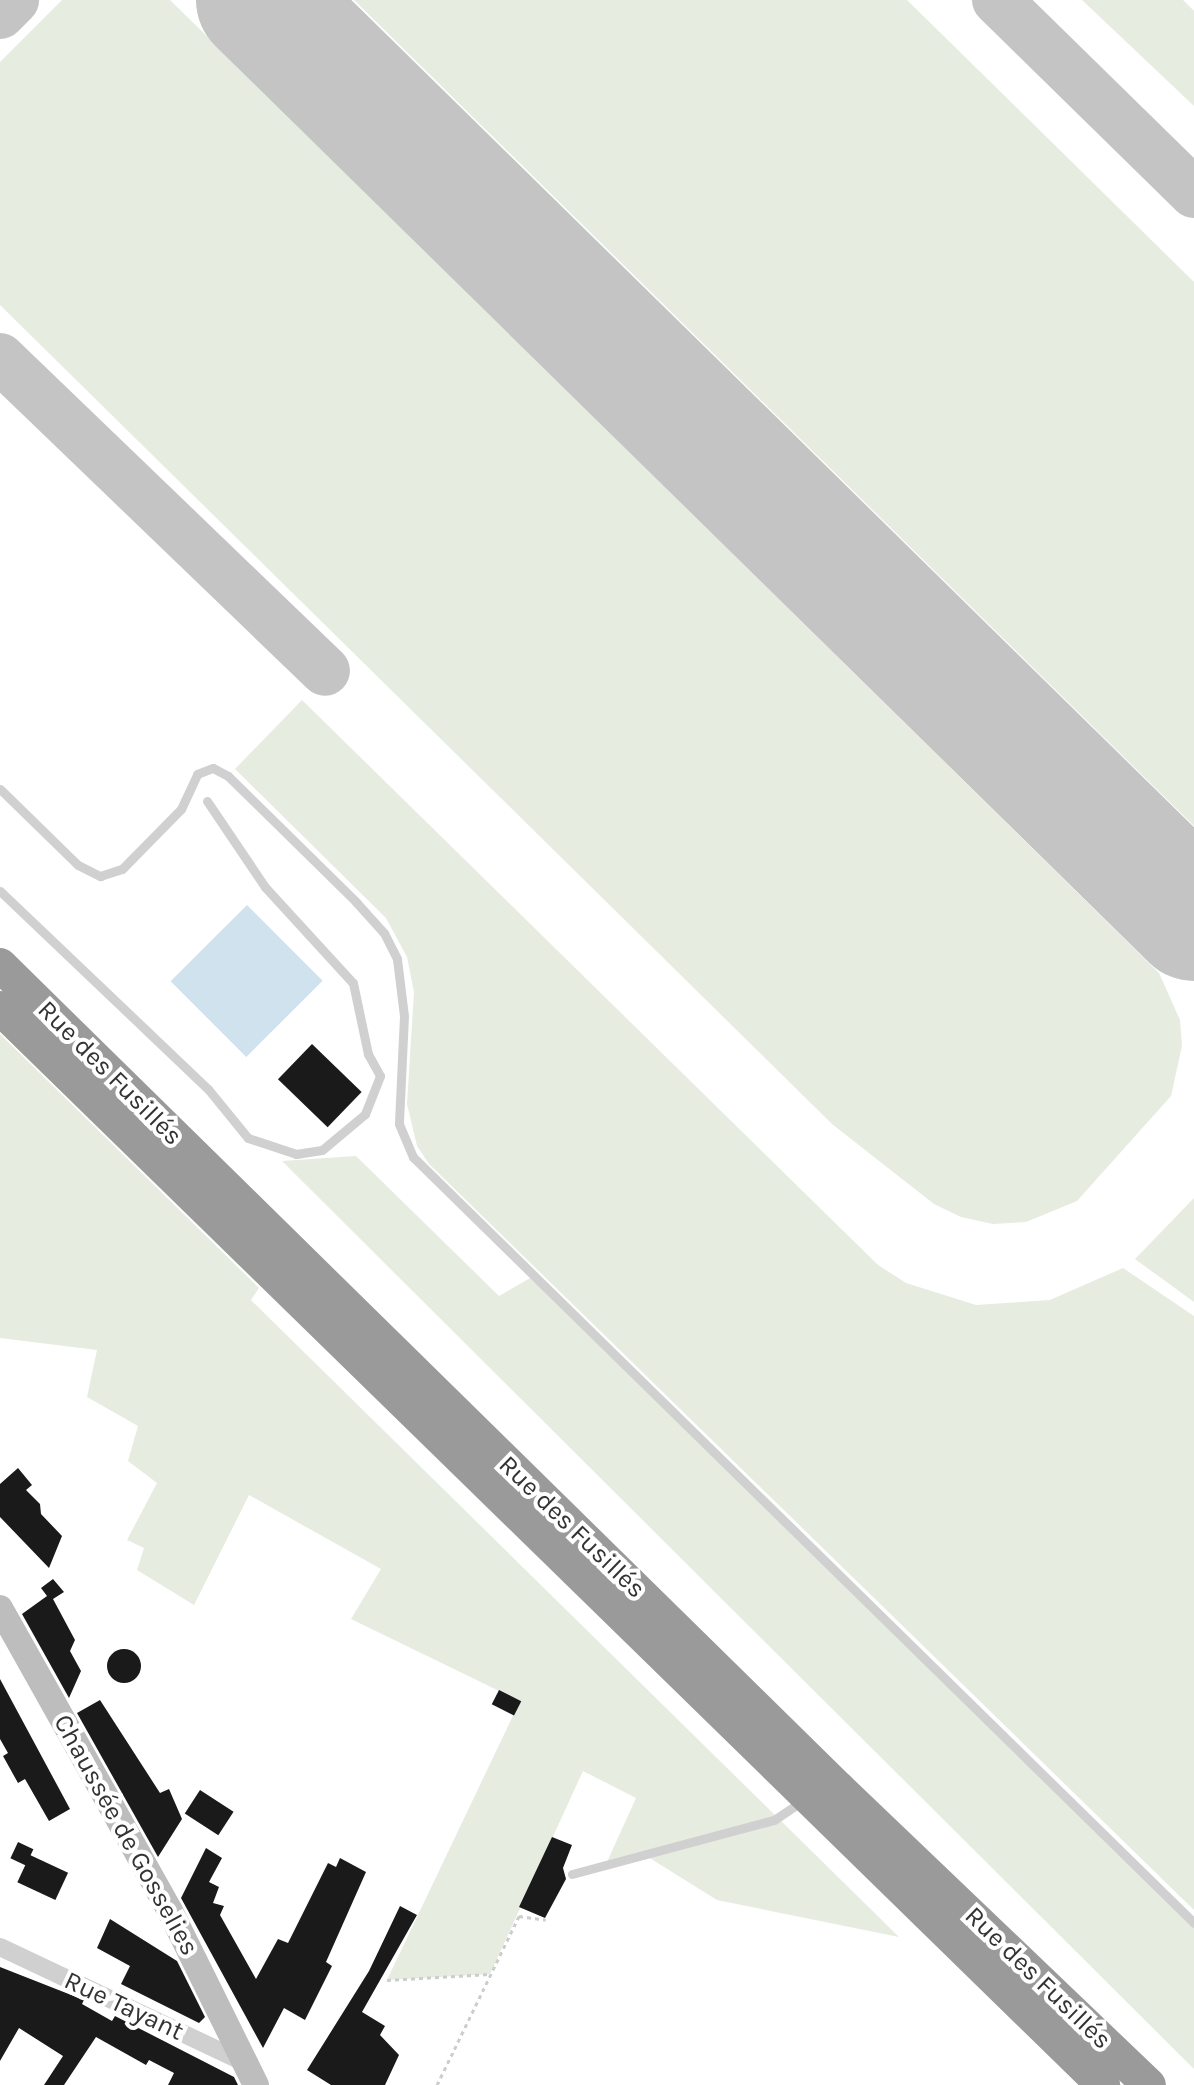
<!DOCTYPE html>
<html>
<head>
<meta charset="utf-8">
<style>
	body { margin:0 }
	#map { position:relative; width:1194px; height:2085px; overflow:hidden; background:#fff; font-family:Karla,sans-serif }
	div>[style] { position:absolute }
	.green>* { inset:0; background:#e6ecdf }
	.water>* { inset:0; background:#cfe2ee; transform-origin:0 0 }
	.taxiway>* { height:50px; margin:-25px; padding:0 25px; transform-origin:25px; border-radius:25px; background:#c4c4c4 }
	.runway>* { height:128px; margin:-64px; padding:0 64px; transform-origin:64px; border-radius:64px; background:#c4c4c4 }
	.building>* { inset:0; background:#1a1a1a; transform-origin:0 0 }
	.round { border-radius:50% }
	.path>* { height:3px; margin-top:-1.5px; transform-origin:0; background:repeating-linear-gradient(90deg,#cdcdcd 0 4px,transparent 0 8px) }
	.lane>* { height:9px; margin:-4.5px; padding:0 4.5px; transform-origin:4.5px; border-radius:4.5px; background:#d0d0d0 }
	.street>* { height:18px; margin:-9px; padding:0 9px; transform-origin:9px; border-radius:9px; background:#d0d0d0 }
	.secondary>* { height:26px; margin:-13px; padding:0 13px; transform-origin:13px; border-radius:13px; background:#bdbdbd }
	.highway>* { height:34px; margin:-17px; padding:0 17px; transform-origin:17px; border-radius:17px; background:#9a9a9a }
	span { translate:-50% -50%; white-space:nowrap; text-align:center; line-height:1.15; -webkit-text-stroke:8px #fff; paint-order:stroke }
	.street-label { font-size:26px; color:#333 }
</style>
</head>
<body>
<div id="map">
	<div class="green">
		<div style="clip-path:polygon(62px 0,170px 0,1159px 973px,1180px 1020px,1182px 1046px,1171px 1096px,1077px 1201px,1026px 1222px,993px 1224px,961px 1217px,934px 1204px,832px 1124px,0 305px,0 62px)"></div>
		<div style="clip-path:polygon(354px 0,907px 0,1194px 282px,1194px 826px)"></div>
		<div style="clip-path:polygon(1082px 0,1183px 0,1194px 11px,1194px 106px)"></div>
		<div style="clip-path:polygon(302px 700px,878px 1265px,906px 1283px,976px 1305px,1050px 1300px,1123px 1268px,1194px 1316px,1194px 1910px,429px 1164px,417px 1146px,407px 1104px,414px 992px,407px 957px,386px 918px,235px 769px)"></div>
		<div style="clip-path:polygon(0 1034px,259px 1288px,251px 1300px,899px 1937px,717px 1900px,648px 1857px,607px 1862px,636px 1798px,583px 1771px,490px 1974px,387px 1980px,520px 1701px,351px 1619px,381px 1569px,249px 1495px,194px 1605px,137px 1570px,144px 1548px,127px 1540px,157px 1483px,128px 1461px,138px 1426px,87px 1397px,97px 1350px,0 1338px)"></div>
		<div style="clip-path:polygon(356px 1156px,499px 1296px,532px 1277px,1194px 1922px,1194px 2069px,282px 1161px)"></div>
		<div style="clip-path:polygon(1194px 1198px,1194px 1302px,1135px 1259px)"></div>
	</div>
	<div class="water">
		<div style="left:247px;top:905px;width:107px;height:108px;rotate:45deg"></div>
	</div>
	<div class="taxiway">
		<div style="left:267px;top:0;width:25px;rotate:56deg"></div>
		<div style="left:997px;top:0;width:276px;rotate:44.4deg"></div>
		<div style="left:0;top:14px;width:20px;rotate:-45deg"></div>
		<div style="left:0;top:358px;width:451px;rotate:43.9deg"></div>
		<div style="left:1130px;top:854px;width:83px;rotate:39.6deg"></div>
	</div>
	<div class="runway">
		<div style="left:260px;top:0;width:1309px;rotate:44.47deg"></div>
	</div>
	<div class="building">
		<div style="left:312px;top:1044px;width:69px;height:49px;rotate:44deg"></div>
		<div style="clip-path:polygon(18px 1468px,32px 1485px,26px 1490px,40px 1504px,41px 1514px,62px 1536px,49px 1568px,0 1517px,0 1484px)"></div>
		<div style="clip-path:polygon(53px 1579px,64px 1592px,53px 1599px,75px 1640px,70px 1651px,81px 1671px,69px 1698px,22px 1614px,47px 1596px,41px 1588px)"></div>
		<div class="round" style="left:107px;top:1649px;width:34px;height:34px"></div>
		<div style="clip-path:polygon(0 1679px,70px 1809px,49px 1821px,25px 1779px,18px 1783px,3px 1756px,8px 1753px,0 1739px)"></div>
		<div style="left:499px;top:1690px;width:25px;height:16px;rotate:27deg"></div>
		<div style="clip-path:polygon(100px 1700px,160px 1793px,169px 1789px,182px 1819px,158px 1857px,77px 1713px)"></div>
		<div style="left:200px;top:1790px;width:40px;height:28px;rotate:33deg"></div>
		<div style="clip-path:polygon(552px 1837px,572px 1845px,563px 1868px,566px 1879px,545px 1918px,519px 1907px)"></div>
		<div style="left:18px;top:1842px;width:17px;height:18px;rotate:25deg"></div>
		<div style="clip-path:polygon(206px 1848px,222px 1858px,209px 1882px,219px 1887px,213px 1903px,224px 1906px,220px 1915px,256px 1979px,278px 1939px,288px 1943px,328px 1863px,336px 1867px,340px 1858px,366px 1872px,326px 1962px,332px 1966px,305px 2020px,284px 2008px,263px 2048px,181px 1898px)"></div>
		<div style="left:30px;top:1855px;width:42px;height:30px;rotate:25deg"></div>
		<div style="clip-path:polygon(400px 1906px,417px 1915px,362px 2012px,385px 2026px,380px 2035px,399px 2055px,385px 2085px,331px 2085px,307px 2070px,369px 1971px)"></div>
		<div style="clip-path:polygon(110px 1919px,177px 1961px,205px 2017px,199px 2023px,121px 1984px,130px 1966px,97px 1948px)"></div>
		<div style="clip-path:polygon(0 1967px,84px 2000px,82px 2004px,112px 2021px,115px 2016px,234px 2077px,238px 2085px,168px 2085px,174px 2073px,149px 2060px,146px 2065px,96px 2037px,64px 2085px,44px 2085px,63px 2056px,19px 2028px,0 2061px)"></div>
	</div>
	<div class="path">
		<div style="left:387px;top:1980px;width:103px;rotate:-3.3deg"></div>
		<div style="left:437px;top:2085px;width:188px;rotate:-64.1deg"></div>
		<div style="left:519px;top:1916px;width:27px;rotate:8deg"></div>
	</div>
	<div class="lane">
		<div style="left:0;top:789px;width:109px;rotate:44.3deg"></div>
		<div style="left:78px;top:865px;width:25px;rotate:27deg"></div>
		<div style="left:100px;top:876px;width:23px;rotate:-18deg"></div>
		<div style="left:122px;top:869px;width:84px;rotate:-45.5deg"></div>
		<div style="left:181px;top:809px;width:38px;rotate:-65deg"></div>
		<div style="left:197px;top:774px;width:17px;rotate:-21deg"></div>
		<div style="left:213px;top:768px;width:17px;rotate:28deg"></div>
		<div style="left:228px;top:776px;width:180px;rotate:44.5deg"></div>
		<div style="left:356px;top:902px;width:42px;rotate:47.9deg"></div>
		<div style="left:384px;top:933px;width:29px;rotate:63deg"></div>
		<div style="left:397px;top:959px;width:57px;rotate:83deg"></div>
		<div style="left:404px;top:1016px;width:108px;rotate:92.7deg"></div>
		<div style="left:399px;top:1124px;width:36px;rotate:67deg"></div>
		<div style="left:413px;top:1157px;width:1094px;rotate:44.44deg"></div>
		<div style="left:207px;top:801px;width:104px;rotate:56deg"></div>
		<div style="left:265px;top:887px;width:130px;rotate:47.5deg"></div>
		<div style="left:353px;top:983px;width:73px;rotate:78.1deg"></div>
		<div style="left:368px;top:1054px;width:25px;rotate:61deg"></div>
		<div style="left:0;top:891px;width:287px;rotate:43.6deg"></div>
		<div style="left:208px;top:1089px;width:63px;rotate:50.8deg"></div>
		<div style="left:248px;top:1138px;width:51px;rotate:18.4deg"></div>
		<div style="left:296px;top:1154px;width:26px;rotate:-9deg"></div>
		<div style="left:322px;top:1150px;width:56px;rotate:-39.9deg"></div>
		<div style="left:365px;top:1114px;width:41px;rotate:-68.5deg"></div>
		<div style="left:572px;top:1874px;width:209px;rotate:-15deg"></div>
		<div style="left:774px;top:1820px;width:34px;rotate:-34deg"></div>
	</div>
	<div class="street">
		<div style="left:0;top:1947px;width:273px;rotate:25.3deg"></div>
	</div>
	<div class="secondary">
		<div style="left:0;top:1608px;width:347px;rotate:60.7deg"></div>
		<div style="left:170px;top:1911px;width:194px;rotate:63.7deg"></div>
	</div>
	<div class="highway">
		<div style="left:0;top:965px;width:1175px;rotate:44.48deg"></div>
		<div style="left:838px;top:1788px;width:430px;rotate:43.7deg"></div>
		<div style="left:0;top:1008px;width:1542px;rotate:44.32deg"></div>
	</div>
	<div class="street-label">
		<span style="left:110px;top:1073px;rotate:45deg">Rue des Fusillés</span>
		<span style="left:572px;top:1527px;rotate:44deg">Rue des Fusillés</span>
		<span style="left:126px;top:1835px;rotate:61deg">Chaussée de Gosselies</span>
		<span style="left:1038px;top:1978px;rotate:44deg">Rue des Fusillés</span>
		<span style="left:124px;top:2006px;rotate:25deg">Rue Tayant</span>
	</div>
</div>
</body>
</html>
